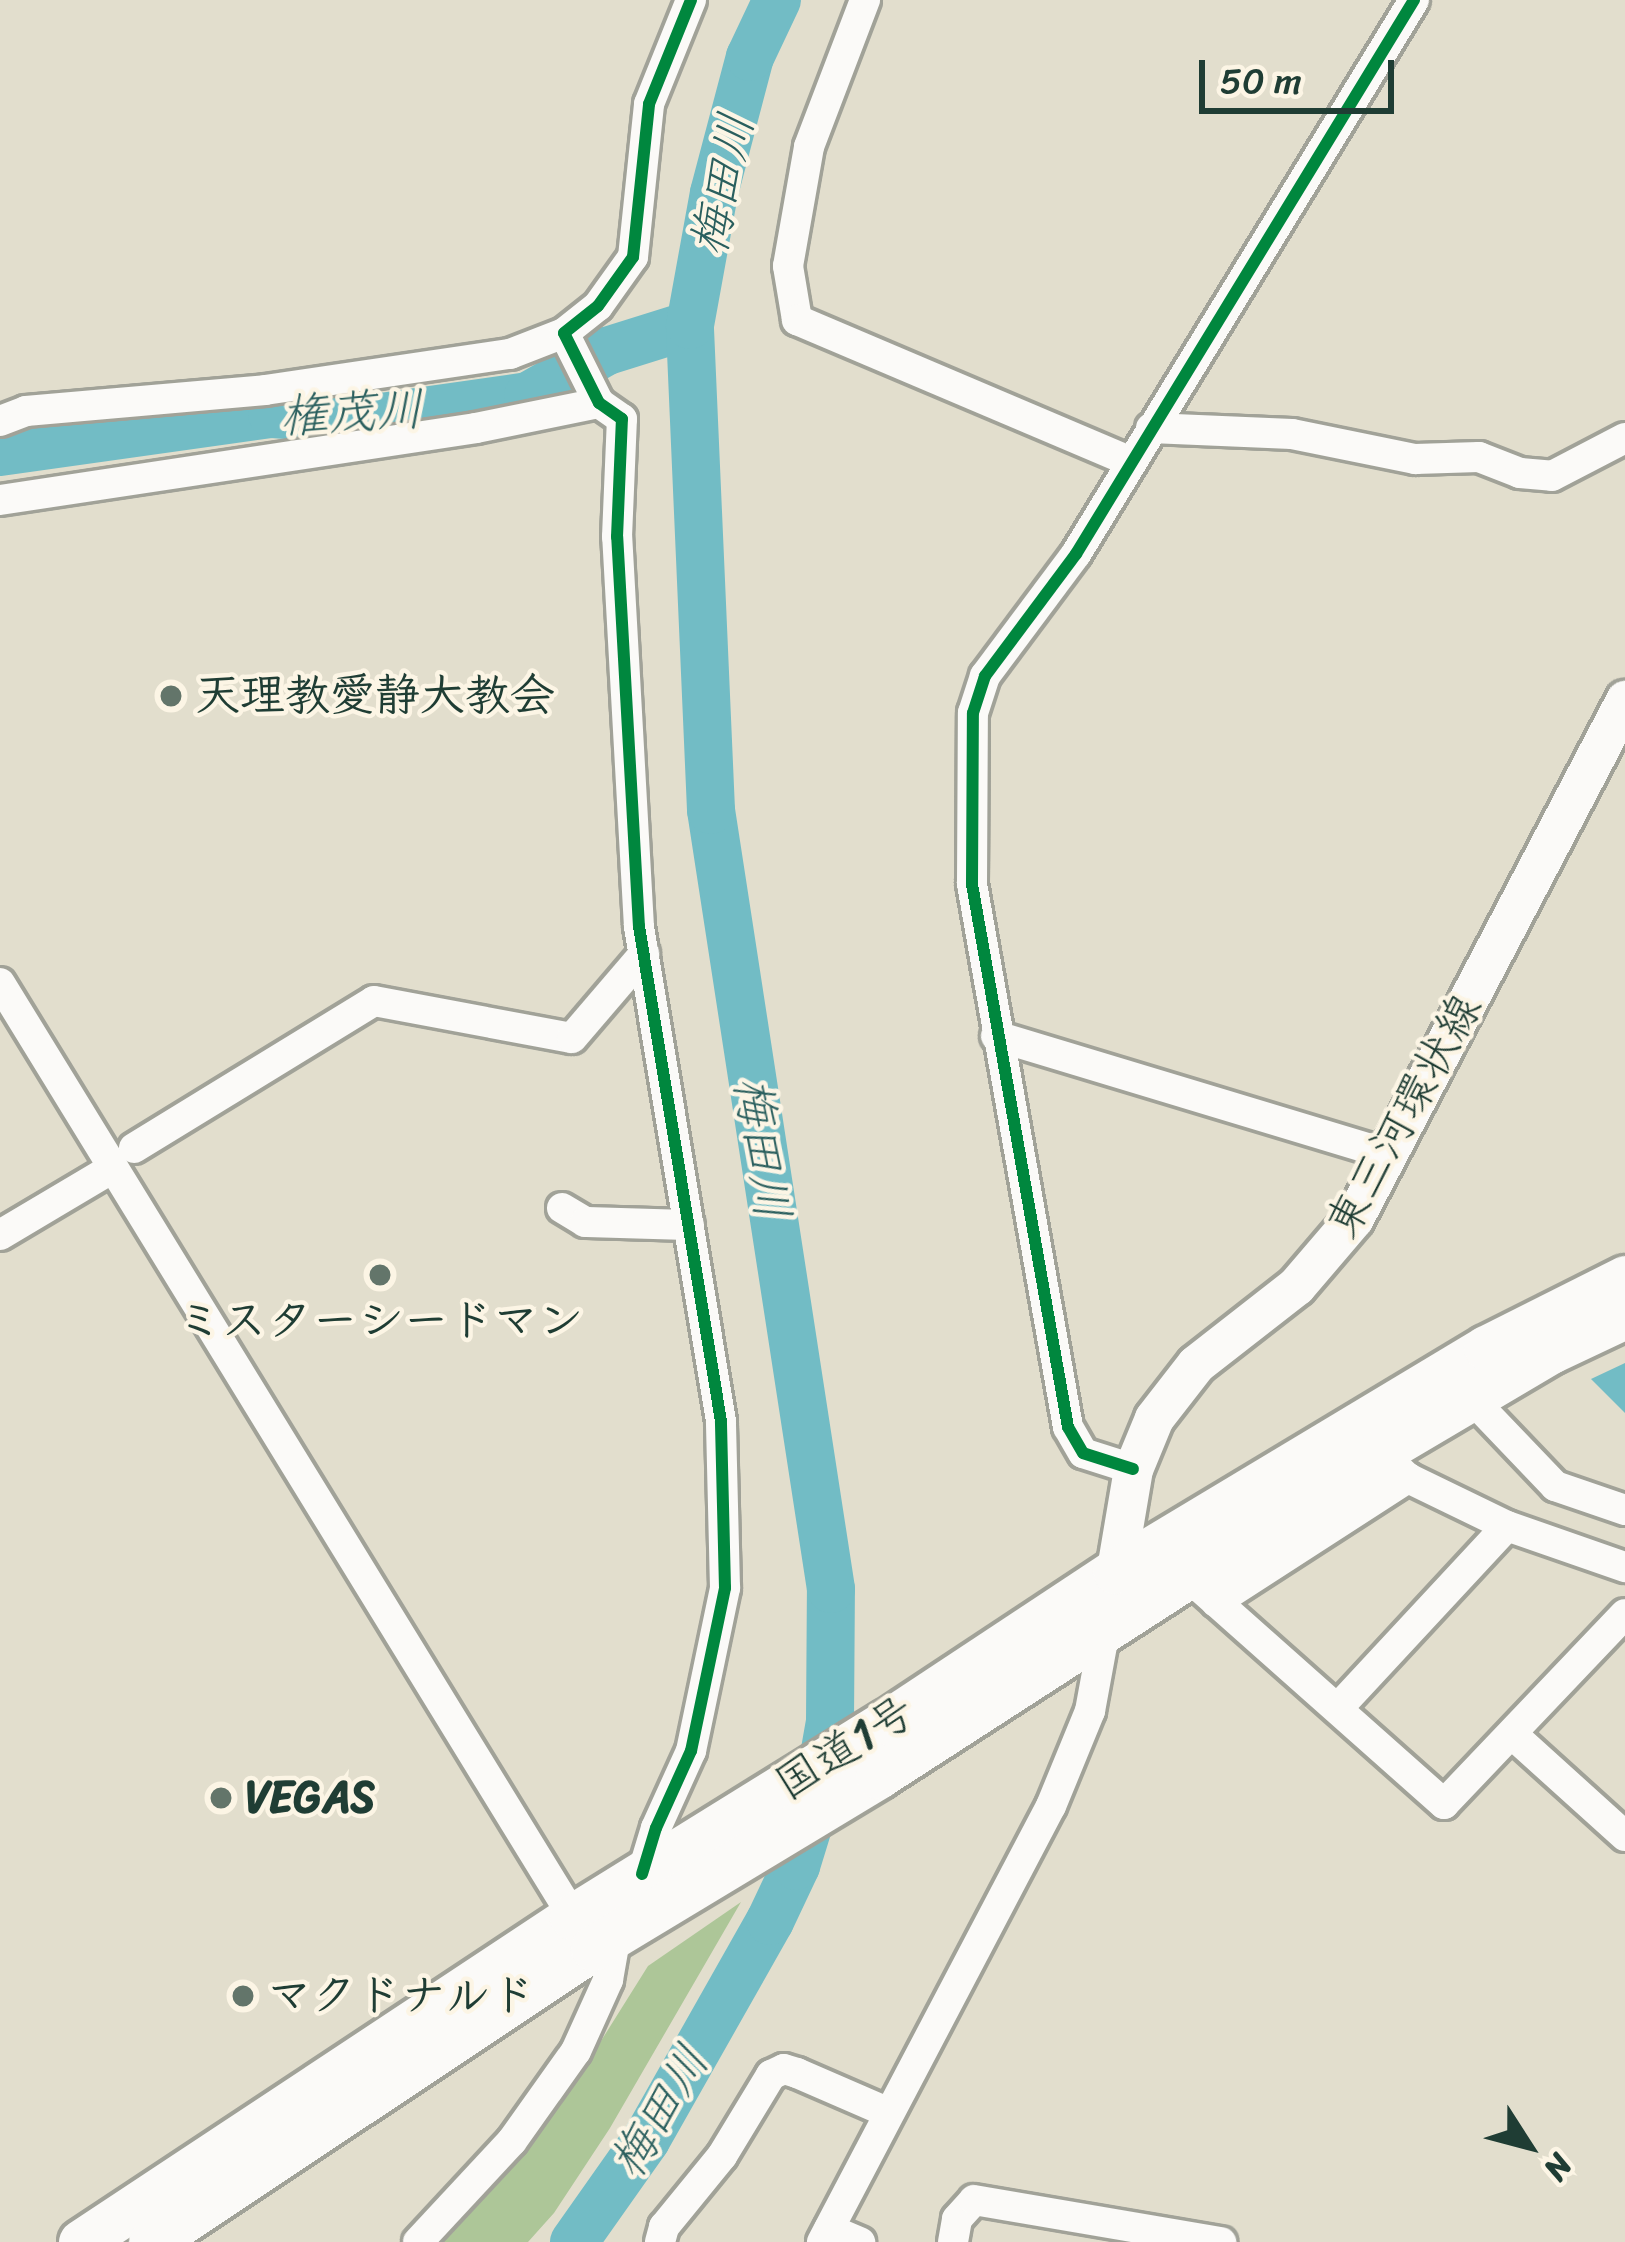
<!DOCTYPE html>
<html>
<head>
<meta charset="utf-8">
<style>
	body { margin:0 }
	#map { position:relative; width:1625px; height:2242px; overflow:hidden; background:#e2decd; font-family:Sriracha,"Klee One",sans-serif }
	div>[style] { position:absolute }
	.forest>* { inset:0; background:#adc698 }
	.water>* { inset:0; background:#72bcc5 }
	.river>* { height:48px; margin:-24px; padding:0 24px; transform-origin:24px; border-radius:24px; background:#72bcc5 }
	.roads { filter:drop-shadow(3px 0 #a1a298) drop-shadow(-3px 0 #a1a298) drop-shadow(0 3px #a1a298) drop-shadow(0 -3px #a1a298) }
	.minor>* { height:30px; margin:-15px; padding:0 15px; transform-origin:15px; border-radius:15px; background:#fbfaf8 }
	.major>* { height:39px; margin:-19.5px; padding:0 19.5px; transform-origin:19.5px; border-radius:19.5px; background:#fbfaf8 }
	.highway>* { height:45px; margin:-22.5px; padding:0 22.5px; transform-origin:22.5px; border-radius:22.5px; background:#fbfaf8 }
	.cycleway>* { height:12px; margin:-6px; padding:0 6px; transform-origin:6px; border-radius:6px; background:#00873e }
	.dots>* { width:33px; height:33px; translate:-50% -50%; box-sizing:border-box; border:6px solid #fcf5e5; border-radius:50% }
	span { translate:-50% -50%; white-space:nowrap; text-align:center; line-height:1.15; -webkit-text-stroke:9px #fcf5e5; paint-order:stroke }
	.poi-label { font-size:45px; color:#1f3d34; font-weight:700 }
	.left { translate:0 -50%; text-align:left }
	.street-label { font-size:45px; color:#1f3d34 }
	.water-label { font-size:48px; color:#2a5f5e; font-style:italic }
	.north { position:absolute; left:1469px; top:2086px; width:120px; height:120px; -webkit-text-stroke:9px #fcf5e5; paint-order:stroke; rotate:126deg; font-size:33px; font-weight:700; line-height:48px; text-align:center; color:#1f3d34 }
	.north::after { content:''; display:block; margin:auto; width:42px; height:54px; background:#1f3d34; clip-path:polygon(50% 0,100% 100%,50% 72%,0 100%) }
	.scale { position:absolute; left:1199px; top:60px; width:195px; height:54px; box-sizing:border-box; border:6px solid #1f3d34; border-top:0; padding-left:15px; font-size:36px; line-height:42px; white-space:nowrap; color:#1f3d34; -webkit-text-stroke:9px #fcf5e5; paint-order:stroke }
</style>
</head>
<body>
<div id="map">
	<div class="forest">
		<div style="clip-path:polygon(741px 1902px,610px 2128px,554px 2213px,528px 2242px,438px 2242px,496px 2180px,579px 2076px,648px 1966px)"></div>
	</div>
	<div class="water">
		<div style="clip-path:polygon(1625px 1363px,1625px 1413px,1591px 1379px)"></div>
	</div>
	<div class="river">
		<div style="left:0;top:452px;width:275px;rotate:-8deg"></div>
		<div style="left:272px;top:414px;width:88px;rotate:3.9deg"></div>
		<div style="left:360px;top:420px;width:170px;rotate:-8.1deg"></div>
		<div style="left:528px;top:396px;width:91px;rotate:-29.7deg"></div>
		<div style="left:607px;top:351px;width:87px;rotate:-17.4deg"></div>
		<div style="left:574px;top:2242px;width:125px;rotate:-54.8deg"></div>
		<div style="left:646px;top:2140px;width:252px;rotate:-60.5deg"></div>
		<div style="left:770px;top:1921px;width:61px;rotate:-64.7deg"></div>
		<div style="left:796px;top:1866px;width:68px;rotate:-72.9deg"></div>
		<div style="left:816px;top:1801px;width:80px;rotate:-80deg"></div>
		<div style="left:830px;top:1722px;width:133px;rotate:-89.6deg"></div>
		<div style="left:831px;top:1589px;width:788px;rotate:-98.76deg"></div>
		<div style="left:711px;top:810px;width:485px;rotate:-92.5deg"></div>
		<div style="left:690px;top:325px;width:134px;rotate:-79.7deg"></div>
		<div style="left:714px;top:193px;width:141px;rotate:-75.2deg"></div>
		<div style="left:750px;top:57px;width:63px;rotate:-64.7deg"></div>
	</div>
	<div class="roads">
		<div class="minor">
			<div style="left:865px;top:0;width:157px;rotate:110.9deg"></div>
			<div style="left:809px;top:147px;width:121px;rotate:100deg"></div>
			<div style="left:788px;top:266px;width:55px;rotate:80.5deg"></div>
			<div style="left:797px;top:320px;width:363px;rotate:23deg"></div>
			<div style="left:0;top:421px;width:28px;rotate:-21deg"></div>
			<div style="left:26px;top:411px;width:240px;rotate:-5deg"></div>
			<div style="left:265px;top:390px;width:248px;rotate:-8.4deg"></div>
			<div style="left:510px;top:354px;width:58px;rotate:-21.3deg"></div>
			<div style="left:1151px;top:428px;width:141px;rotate:2.4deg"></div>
			<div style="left:1292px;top:434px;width:126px;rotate:11.5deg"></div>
			<div style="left:1415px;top:459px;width:64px;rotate:-1.8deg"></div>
			<div style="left:1479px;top:457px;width:44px;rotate:21.3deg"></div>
			<div style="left:1520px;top:473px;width:32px;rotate:5deg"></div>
			<div style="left:1552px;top:476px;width:82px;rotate:-27.5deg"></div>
			<div style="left:0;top:500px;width:481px;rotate:-8.6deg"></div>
			<div style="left:476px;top:428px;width:126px;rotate:-11.5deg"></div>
			<div style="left:0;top:983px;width:1109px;rotate:58.46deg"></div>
			<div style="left:996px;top:1036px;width:412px;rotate:16.8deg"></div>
			<div style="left:134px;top:1148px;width:281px;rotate:-31.5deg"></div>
			<div style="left:374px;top:1001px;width:201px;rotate:10.6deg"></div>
			<div style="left:572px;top:1038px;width:111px;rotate:-49.4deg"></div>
			<div style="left:562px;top:1208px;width:27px;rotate:31deg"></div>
			<div style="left:585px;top:1222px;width:104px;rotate:1.7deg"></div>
			<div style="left:0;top:1235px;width:131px;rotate:-30.7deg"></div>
			<div style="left:1471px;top:1398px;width:122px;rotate:46.3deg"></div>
			<div style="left:1555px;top:1486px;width:74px;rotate:18.9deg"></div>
			<div style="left:1380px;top:1452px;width:38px;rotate:43deg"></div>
			<div style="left:1408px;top:1478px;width:110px;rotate:25.9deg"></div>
			<div style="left:1507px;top:1526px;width:125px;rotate:19.2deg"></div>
			<div style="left:1133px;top:1469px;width:52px;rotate:-162.3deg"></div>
			<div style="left:1083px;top:1453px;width:30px;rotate:-120deg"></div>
			<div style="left:1068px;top:1427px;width:551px;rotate:-100.03deg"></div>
			<div style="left:972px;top:884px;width:171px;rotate:-89.7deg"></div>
			<div style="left:973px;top:713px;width:39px;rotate:-72deg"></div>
			<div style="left:985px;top:676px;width:152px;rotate:-53.3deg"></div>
			<div style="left:1076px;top:554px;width:649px;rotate:-58.61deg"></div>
			<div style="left:1186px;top:1575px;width:345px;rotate:41.6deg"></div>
			<div style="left:1444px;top:1804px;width:262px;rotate:-46.4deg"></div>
			<div style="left:1216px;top:1602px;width:229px;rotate:-32.9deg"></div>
			<div style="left:1338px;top:1708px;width:248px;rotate:-47.1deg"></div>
			<div style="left:1512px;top:1734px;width:152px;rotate:42.1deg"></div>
			<div style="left:642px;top:1874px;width:48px;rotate:-73.1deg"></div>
			<div style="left:656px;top:1828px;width:85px;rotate:-65.6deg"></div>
			<div style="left:691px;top:1751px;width:167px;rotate:-78.2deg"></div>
			<div style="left:725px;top:1588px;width:167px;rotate:-91.4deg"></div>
			<div style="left:721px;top:1421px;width:501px;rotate:-99.42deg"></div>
			<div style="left:639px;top:927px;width:391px;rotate:-93.2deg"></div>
			<div style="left:617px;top:537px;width:118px;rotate:-87.6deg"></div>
			<div style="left:622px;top:419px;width:28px;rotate:-145deg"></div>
			<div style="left:599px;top:403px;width:78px;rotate:-116.6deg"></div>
			<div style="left:564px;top:333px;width:43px;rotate:-38.5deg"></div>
			<div style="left:598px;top:306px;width:60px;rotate:-54.5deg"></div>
			<div style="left:633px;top:257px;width:154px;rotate:-84deg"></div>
			<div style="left:649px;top:104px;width:112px;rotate:-68deg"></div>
			<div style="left:829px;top:2229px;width:34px;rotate:23deg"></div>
			<div style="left:418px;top:2242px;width:138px;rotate:-47.1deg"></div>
			<div style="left:512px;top:2141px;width:110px;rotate:-54.6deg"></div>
			<div style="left:576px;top:2051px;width:78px;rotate:-65.7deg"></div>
			<div style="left:608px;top:1980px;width:47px;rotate:-80.1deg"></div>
			<div style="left:660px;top:2242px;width:16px;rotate:-75deg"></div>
			<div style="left:664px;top:2227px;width:92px;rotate:-50.8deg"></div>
			<div style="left:722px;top:2156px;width:95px;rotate:-58.8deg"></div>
			<div style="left:771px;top:2075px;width:14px;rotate:-25deg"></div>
			<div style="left:784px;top:2069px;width:14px;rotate:17deg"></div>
			<div style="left:797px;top:2073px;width:98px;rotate:23.4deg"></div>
			<div style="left:822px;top:2242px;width:492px;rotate:-62.3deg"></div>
			<div style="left:1051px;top:1806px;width:103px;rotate:-67.7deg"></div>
			<div style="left:1090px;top:1711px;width:83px;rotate:-79.6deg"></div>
			<div style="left:953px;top:2242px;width:23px;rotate:-80deg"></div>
			<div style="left:957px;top:2219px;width:25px;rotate:-48deg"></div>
			<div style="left:974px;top:2200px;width:251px;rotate:9.7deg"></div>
		</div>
		<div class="major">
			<div style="left:1112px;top:1593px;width:126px;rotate:-80.4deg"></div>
			<div style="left:1133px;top:1469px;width:55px;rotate:-67.6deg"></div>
			<div style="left:1154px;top:1418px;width:68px;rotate:-52.1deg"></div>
			<div style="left:1196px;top:1364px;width:127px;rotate:-38deg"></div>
			<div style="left:1296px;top:1286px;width:89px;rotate:-49.5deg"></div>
			<div style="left:1354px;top:1218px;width:585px;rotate:-62.38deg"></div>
		</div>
		<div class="highway">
			<div style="left:81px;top:2242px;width:589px;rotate:-33.5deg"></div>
			<div style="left:572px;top:1917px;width:370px;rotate:-31.8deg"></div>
			<div style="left:887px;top:1722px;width:273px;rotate:-33.5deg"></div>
			<div style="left:1115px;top:1571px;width:433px;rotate:-31deg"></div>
			<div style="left:1486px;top:1348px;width:156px;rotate:-26.7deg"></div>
			<div style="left:151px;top:2242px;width:531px;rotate:-33.63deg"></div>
			<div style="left:593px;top:1948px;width:333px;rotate:-31.1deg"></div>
			<div style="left:878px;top:1776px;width:597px;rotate:-32.84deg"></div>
			<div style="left:1380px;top:1452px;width:199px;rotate:-30.6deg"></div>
			<div style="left:1551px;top:1351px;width:82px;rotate:-25.3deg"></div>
		</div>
	</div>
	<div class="cycleway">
		<div style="left:1133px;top:1469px;width:52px;rotate:-162.3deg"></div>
		<div style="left:1083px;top:1453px;width:30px;rotate:-120deg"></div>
		<div style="left:1068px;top:1427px;width:551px;rotate:-100.03deg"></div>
		<div style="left:972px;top:884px;width:171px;rotate:-89.7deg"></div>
		<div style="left:973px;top:713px;width:39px;rotate:-72deg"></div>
		<div style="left:985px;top:676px;width:152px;rotate:-53.3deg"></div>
		<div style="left:1076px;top:554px;width:649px;rotate:-58.61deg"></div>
		<div style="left:642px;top:1874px;width:48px;rotate:-73.1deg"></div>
		<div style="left:656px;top:1828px;width:85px;rotate:-65.6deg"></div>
		<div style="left:691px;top:1751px;width:167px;rotate:-78.2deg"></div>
		<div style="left:725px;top:1588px;width:167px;rotate:-91.4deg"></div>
		<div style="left:721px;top:1421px;width:501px;rotate:-99.42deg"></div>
		<div style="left:639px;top:927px;width:391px;rotate:-93.2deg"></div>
		<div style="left:617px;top:537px;width:118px;rotate:-87.6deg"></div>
		<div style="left:622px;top:419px;width:28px;rotate:-145deg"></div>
		<div style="left:599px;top:403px;width:78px;rotate:-116.6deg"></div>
		<div style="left:564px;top:333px;width:43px;rotate:-38.5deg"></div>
		<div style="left:598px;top:306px;width:60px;rotate:-54.5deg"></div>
		<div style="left:633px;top:257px;width:154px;rotate:-84deg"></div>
		<div style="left:649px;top:104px;width:112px;rotate:-68deg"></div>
	</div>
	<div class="dots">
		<div style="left:171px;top:696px;background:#63756a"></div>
		<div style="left:380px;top:1275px;background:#63756a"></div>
		<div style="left:221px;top:1798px;background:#63756a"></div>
		<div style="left:243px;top:1996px;background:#63756a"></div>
	</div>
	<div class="poi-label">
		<span class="left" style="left:195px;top:696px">天理教愛静大教会</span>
		<span style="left:380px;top:1321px">ミスターシードマン</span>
		<span class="left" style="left:245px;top:1798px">VEGAS</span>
		<span class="left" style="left:267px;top:1996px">マクドナルド</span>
	</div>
	<div class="street-label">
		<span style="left:1404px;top:1116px;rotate:-61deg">東三河環状線</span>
		<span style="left:845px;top:1748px;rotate:-32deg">国道1号</span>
	</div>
	<div class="water-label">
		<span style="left:722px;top:184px;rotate:-78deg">梅田川</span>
		<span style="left:352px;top:412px;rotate:-3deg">権茂川</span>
		<span style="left:763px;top:1148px;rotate:81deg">梅田川</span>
		<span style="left:659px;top:2111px;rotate:-59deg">梅田川</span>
	</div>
	<div class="north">N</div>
	<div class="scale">50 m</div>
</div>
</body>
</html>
